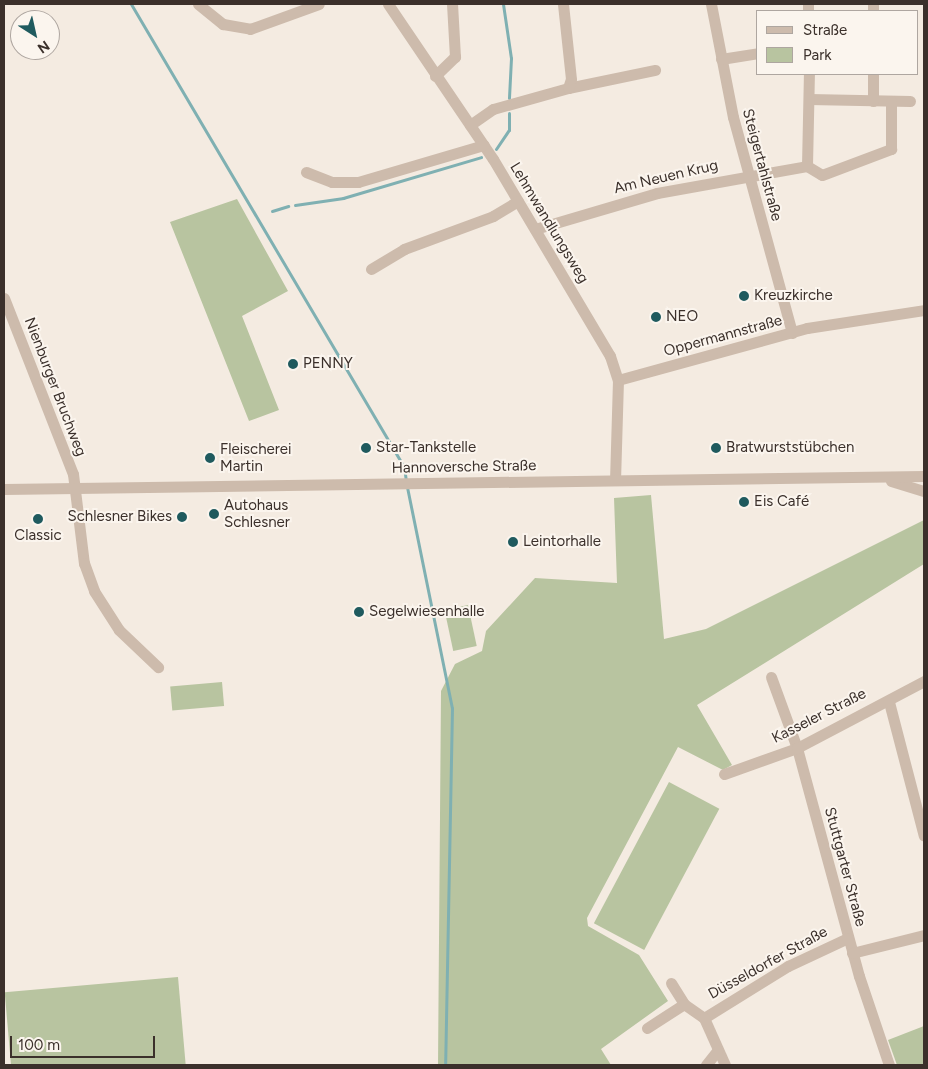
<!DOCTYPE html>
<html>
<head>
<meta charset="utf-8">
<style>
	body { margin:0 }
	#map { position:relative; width:928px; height:1069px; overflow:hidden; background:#f4ebe1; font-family:Figtree,sans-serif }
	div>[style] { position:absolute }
	.green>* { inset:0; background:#b8c4a0; transform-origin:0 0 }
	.stream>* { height:3px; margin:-1.5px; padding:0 1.5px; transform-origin:1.5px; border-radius:1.5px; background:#7fb0b2 }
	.minor>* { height:11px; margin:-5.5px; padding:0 5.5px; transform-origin:5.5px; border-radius:5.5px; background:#cdbbac }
	.dots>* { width:14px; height:14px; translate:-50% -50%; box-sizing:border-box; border:2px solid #fbf5ee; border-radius:50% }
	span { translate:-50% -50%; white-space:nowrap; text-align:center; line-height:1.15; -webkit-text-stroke:4px #fbf5ee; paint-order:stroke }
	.street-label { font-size:15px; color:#3b302b }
	.poi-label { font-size:15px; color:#3b302b }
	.left { translate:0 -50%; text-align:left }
	.right { translate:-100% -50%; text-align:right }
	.frame { position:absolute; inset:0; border:5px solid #3b302b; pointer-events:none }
	.legend { position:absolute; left:756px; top:10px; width:162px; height:65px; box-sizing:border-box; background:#fbf5ee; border:1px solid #aea6a0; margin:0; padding:6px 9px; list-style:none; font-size:15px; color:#3b302b }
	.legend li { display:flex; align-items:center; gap:10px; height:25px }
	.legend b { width:25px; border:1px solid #aea6a0 }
	.north { position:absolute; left:10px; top:10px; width:50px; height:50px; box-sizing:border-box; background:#fbf5ee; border:1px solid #aea6a0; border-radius:50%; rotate:145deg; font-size:14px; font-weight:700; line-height:20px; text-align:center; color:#3b302b }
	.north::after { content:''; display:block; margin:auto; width:18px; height:22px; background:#1f5a5e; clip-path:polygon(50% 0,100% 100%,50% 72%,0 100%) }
	.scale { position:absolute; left:10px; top:1036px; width:145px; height:22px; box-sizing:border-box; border:2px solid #3b302b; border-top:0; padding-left:6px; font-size:15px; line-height:18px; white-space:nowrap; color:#3b302b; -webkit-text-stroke:4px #fbf5ee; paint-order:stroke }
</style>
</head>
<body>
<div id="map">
	<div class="green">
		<div style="clip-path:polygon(237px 199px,288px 291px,242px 316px,279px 410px,249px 421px,170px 222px)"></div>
		<div style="clip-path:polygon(651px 495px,664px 639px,706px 629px,924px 520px,924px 564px,697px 705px,732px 765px,723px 770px,678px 747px,587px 918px,588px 926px,639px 955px,668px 1001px,601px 1049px,611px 1065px,438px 1065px,441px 691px,455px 664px,482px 651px,486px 631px,535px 578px,617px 583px,614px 498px)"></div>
		<div style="left:468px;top:605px;width:42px;height:24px;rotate:78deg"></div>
		<div style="left:222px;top:682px;width:24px;height:52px;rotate:85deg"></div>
		<div style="left:669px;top:782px;width:57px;height:160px;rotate:28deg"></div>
		<div style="left:178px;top:977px;width:88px;height:174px;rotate:85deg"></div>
		<div style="clip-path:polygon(924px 1026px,924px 1065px,897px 1065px,888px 1040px)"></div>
	</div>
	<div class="stream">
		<div style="left:131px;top:4px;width:537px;rotate:59.48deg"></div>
		<div style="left:404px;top:467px;width:14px;rotate:82deg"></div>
		<div style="left:503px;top:4px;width:55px;rotate:81.6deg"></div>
		<div style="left:511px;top:58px;width:40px;rotate:92.9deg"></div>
		<div style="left:496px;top:149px;width:23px;rotate:-56deg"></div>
		<div style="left:509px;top:130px;width:17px;rotate:-90deg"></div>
		<div style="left:295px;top:205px;width:49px;rotate:-8.3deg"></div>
		<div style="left:343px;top:198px;width:144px;rotate:-16.5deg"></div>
		<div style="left:272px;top:211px;width:17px;rotate:-17deg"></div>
		<div style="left:407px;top:487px;width:226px;rotate:78.5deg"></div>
		<div style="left:452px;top:708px;width:357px;rotate:91.1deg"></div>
	</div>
	<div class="minor">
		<div style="left:198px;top:4px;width:32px;rotate:39deg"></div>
		<div style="left:223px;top:24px;width:27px;rotate:10deg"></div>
		<div style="left:250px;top:29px;width:73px;rotate:-19.9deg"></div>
		<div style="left:388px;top:4px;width:187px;rotate:55.9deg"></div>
		<div style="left:493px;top:159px;width:229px;rotate:59.3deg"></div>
		<div style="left:610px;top:356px;width:25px;rotate:72deg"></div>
		<div style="left:618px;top:380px;width:100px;rotate:91.7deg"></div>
		<div style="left:711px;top:4px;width:115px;rotate:79deg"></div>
		<div style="left:733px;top:117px;width:224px;rotate:74.7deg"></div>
		<div style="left:808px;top:4px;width:7px;rotate:90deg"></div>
		<div style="left:873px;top:11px;width:7px;rotate:-90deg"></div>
		<div style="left:721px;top:59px;width:36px;rotate:-9deg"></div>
		<div style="left:435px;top:76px;width:28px;rotate:-44deg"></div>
		<div style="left:455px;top:57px;width:53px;rotate:-93.2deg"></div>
		<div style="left:568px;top:88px;width:89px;rotate:-11.7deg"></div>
		<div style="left:809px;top:99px;width:101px;rotate:1.1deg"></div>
		<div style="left:873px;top:101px;width:27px;rotate:-90deg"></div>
		<div style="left:470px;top:125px;width:28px;rotate:-35deg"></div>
		<div style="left:493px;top:109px;width:78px;rotate:-15.6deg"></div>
		<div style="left:568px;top:88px;width:9px;rotate:-72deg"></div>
		<div style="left:571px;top:79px;width:75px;rotate:-96.1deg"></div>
		<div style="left:807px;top:166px;width:17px;rotate:31deg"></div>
		<div style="left:822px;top:175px;width:74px;rotate:-20.6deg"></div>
		<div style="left:891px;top:149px;width:48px;rotate:-90deg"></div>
		<div style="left:807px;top:166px;width:92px;rotate:-88.8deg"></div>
		<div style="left:306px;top:172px;width:28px;rotate:21deg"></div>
		<div style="left:332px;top:182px;width:26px"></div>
		<div style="left:358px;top:182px;width:131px;rotate:-16.4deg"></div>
		<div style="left:535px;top:229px;width:127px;rotate:-16.4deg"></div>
		<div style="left:657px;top:193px;width:152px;rotate:-10.2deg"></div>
		<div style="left:371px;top:269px;width:39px;rotate:-31deg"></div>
		<div style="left:404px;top:249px;width:95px;rotate:-20.3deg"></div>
		<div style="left:493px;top:216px;width:29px;rotate:-31deg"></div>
		<div style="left:4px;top:298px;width:189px;rotate:68.6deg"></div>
		<div style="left:73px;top:474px;width:90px;rotate:83deg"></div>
		<div style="left:84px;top:563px;width:30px;rotate:70deg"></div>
		<div style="left:94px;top:591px;width:46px;rotate:57.3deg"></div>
		<div style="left:119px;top:630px;width:54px;rotate:43.5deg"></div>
		<div style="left:618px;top:380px;width:196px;rotate:-15.4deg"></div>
		<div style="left:807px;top:328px;width:118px;rotate:-8.7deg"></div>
		<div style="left:891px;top:481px;width:34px;rotate:17deg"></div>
		<div style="left:4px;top:489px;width:920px;rotate:-0.81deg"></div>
		<div style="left:771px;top:677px;width:76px;rotate:69.9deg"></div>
		<div style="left:797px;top:748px;width:236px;rotate:74.8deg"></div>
		<div style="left:859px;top:976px;width:94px;rotate:71.4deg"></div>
		<div style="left:889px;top:702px;width:138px;rotate:75.4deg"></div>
		<div style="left:724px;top:774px;width:77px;rotate:-19.6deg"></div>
		<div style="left:797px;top:748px;width:144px;rotate:-27.8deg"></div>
		<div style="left:852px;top:953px;width:74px;rotate:-14deg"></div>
		<div style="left:671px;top:983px;width:25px;rotate:58deg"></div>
		<div style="left:704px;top:1018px;width:99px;rotate:-31.8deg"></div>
		<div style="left:788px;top:966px;width:66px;rotate:-25deg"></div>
		<div style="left:647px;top:1028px;width:44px;rotate:-33deg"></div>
		<div style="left:684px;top:1004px;width:24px;rotate:35deg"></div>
		<div style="left:704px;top:1018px;width:51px;rotate:65.9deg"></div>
		<div style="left:706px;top:1065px;width:18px;rotate:-52deg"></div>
	</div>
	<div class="dots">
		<div style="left:744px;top:296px;background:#1f5a5e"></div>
		<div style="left:656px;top:317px;background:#1f5a5e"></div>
		<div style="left:293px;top:364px;background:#1f5a5e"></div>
		<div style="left:366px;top:448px;background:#1f5a5e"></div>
		<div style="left:716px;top:448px;background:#1f5a5e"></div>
		<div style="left:210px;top:458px;background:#1f5a5e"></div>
		<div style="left:744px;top:502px;background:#1f5a5e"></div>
		<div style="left:214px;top:514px;background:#1f5a5e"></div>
		<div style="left:182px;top:517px;background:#1f5a5e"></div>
		<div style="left:38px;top:519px;background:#1f5a5e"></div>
		<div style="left:513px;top:542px;background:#1f5a5e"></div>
		<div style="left:359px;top:612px;background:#1f5a5e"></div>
	</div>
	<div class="street-label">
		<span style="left:762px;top:165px;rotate:75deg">Steigertahlstraße</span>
		<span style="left:666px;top:177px;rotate:-13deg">Am Neuen Krug</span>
		<span style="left:549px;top:223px;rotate:59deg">Lehmwandlungsweg</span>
		<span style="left:723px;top:336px;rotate:-15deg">Oppermannstraße</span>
		<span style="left:55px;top:387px;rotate:69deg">Nienburger Bruchweg</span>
		<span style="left:464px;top:467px;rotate:-1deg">Hannoversche Straße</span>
		<span style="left:819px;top:716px;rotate:-27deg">Kasseler Straße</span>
		<span style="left:845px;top:867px;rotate:75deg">Stuttgarter Straße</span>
		<span style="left:768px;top:963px;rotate:-29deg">Düsseldorfer Straße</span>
	</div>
	<div class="poi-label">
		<span class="left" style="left:754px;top:296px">Kreuzkirche</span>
		<span class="left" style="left:666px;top:317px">NEO</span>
		<span class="left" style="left:303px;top:364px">PENNY</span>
		<span class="left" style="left:376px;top:448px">Star-Tankstelle</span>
		<span class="left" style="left:726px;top:448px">Bratwurststübchen</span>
		<span class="left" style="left:220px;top:458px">Fleischerei<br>Martin</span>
		<span class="left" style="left:754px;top:502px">Eis Café</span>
		<span class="left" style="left:224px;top:514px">Autohaus<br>Schlesner</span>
		<span class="right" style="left:172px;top:517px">Schlesner Bikes</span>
		<span style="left:38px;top:536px">Classic</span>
		<span class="left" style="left:523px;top:542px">Leintorhalle</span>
		<span class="left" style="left:369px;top:612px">Segelwiesenhalle</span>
	</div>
	<div class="frame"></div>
	<ul class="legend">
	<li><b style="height:6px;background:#cdbbac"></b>Straße</li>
	<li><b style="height:14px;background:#b8c4a0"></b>Park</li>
	</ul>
	<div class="north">N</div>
	<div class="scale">100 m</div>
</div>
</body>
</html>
